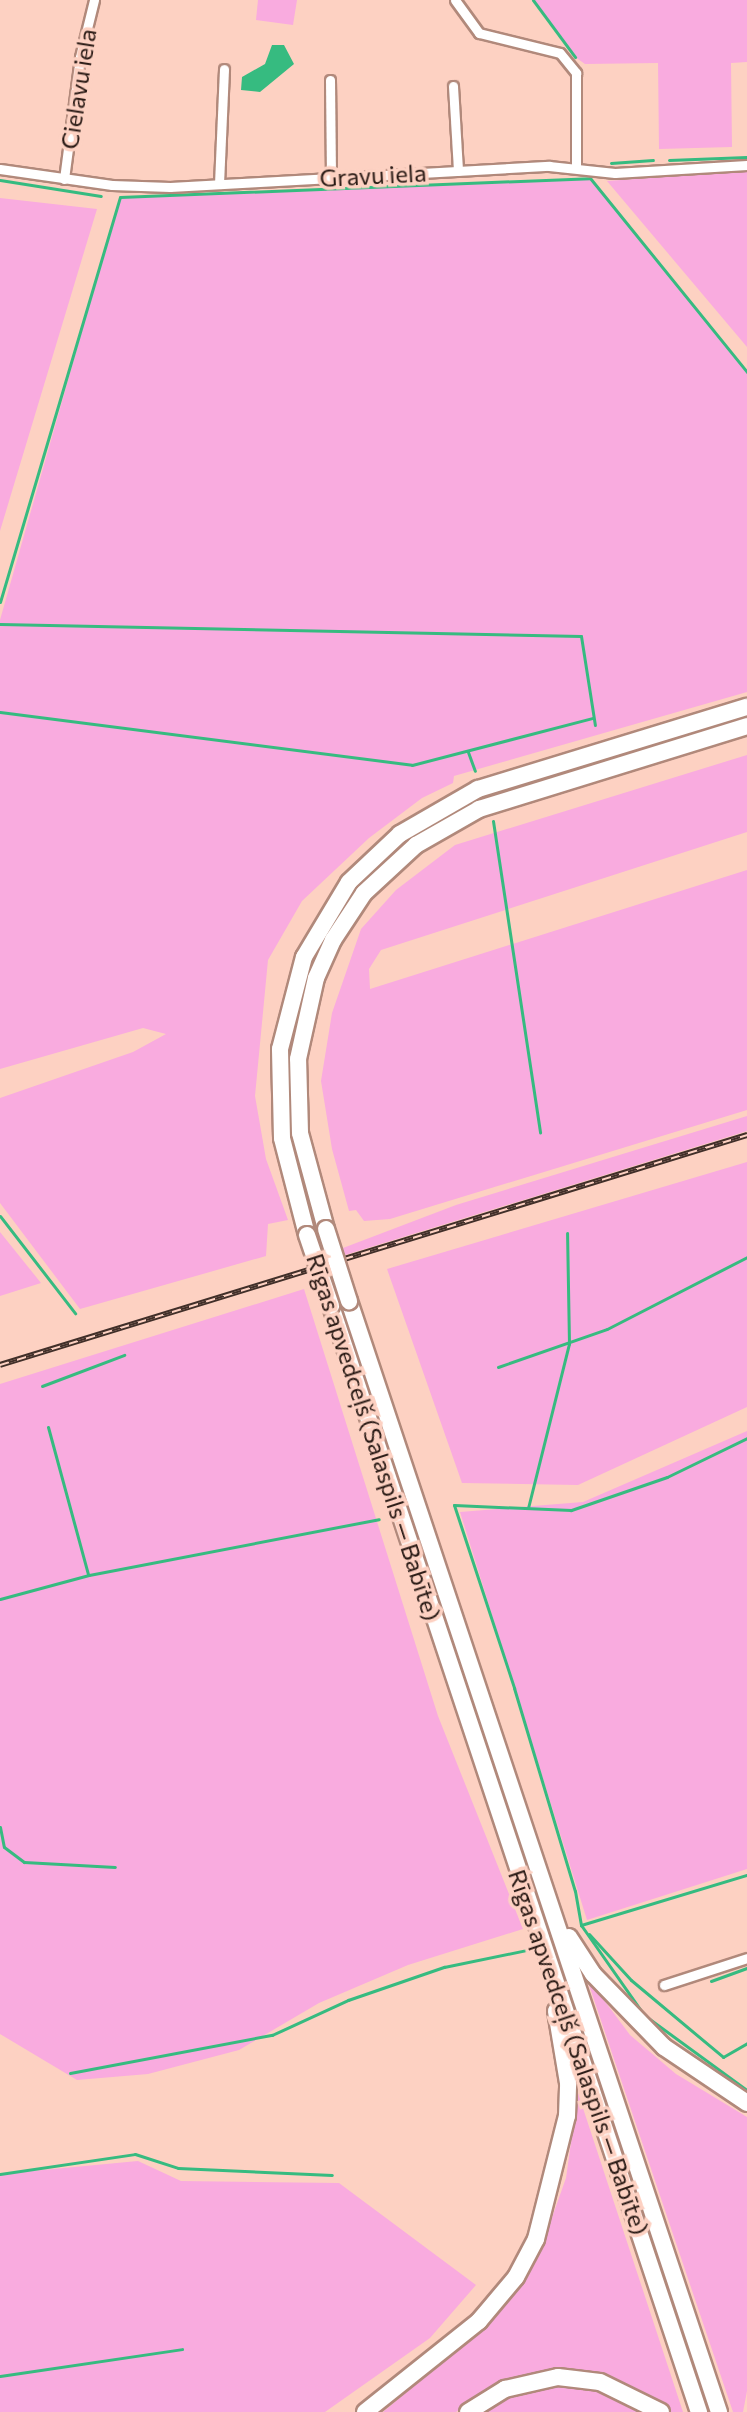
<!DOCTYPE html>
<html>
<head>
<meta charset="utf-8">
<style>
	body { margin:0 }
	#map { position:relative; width:747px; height:2412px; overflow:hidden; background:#fdd1c2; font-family:Commissioner,sans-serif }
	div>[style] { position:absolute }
	.green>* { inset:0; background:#f9abdf }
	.water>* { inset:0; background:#36bb80 }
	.stream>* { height:3px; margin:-1.5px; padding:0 1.5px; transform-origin:1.5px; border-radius:1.5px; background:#36bb80 }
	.roads { filter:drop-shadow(2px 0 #b1897b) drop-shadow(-2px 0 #b1897b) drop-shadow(0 2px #b1897b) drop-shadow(0 -2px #b1897b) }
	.minor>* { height:9px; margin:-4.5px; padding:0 4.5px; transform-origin:4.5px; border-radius:4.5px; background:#fff }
	.trunk>* { height:16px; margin:-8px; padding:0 8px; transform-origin:8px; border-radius:8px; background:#fff }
	.rail>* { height:6px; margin-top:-3px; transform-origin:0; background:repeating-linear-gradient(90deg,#fdd1c2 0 9px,#412f29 0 18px); box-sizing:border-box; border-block:2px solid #412f29 }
	.bridges { filter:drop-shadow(2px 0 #b1897b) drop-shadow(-2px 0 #b1897b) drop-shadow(0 2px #b1897b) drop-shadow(0 -2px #b1897b) }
	.trunk-bridge>* { height:16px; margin:-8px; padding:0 8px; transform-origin:8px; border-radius:8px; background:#fff }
	span { translate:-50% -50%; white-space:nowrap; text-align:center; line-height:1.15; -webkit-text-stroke:7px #fdd1c2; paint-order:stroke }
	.street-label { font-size:24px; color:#261712 }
</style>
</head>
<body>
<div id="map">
	<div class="green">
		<div style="clip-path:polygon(258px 0,297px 0,293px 25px,256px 20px)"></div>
		<div style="clip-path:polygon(533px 0,747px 0,747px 62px,731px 63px,732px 147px,659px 149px,658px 63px,585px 64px,575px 57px)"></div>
		<div style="clip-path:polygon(747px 171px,747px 347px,607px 181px)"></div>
		<div style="clip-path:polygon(590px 178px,747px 372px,747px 692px,454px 776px,453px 783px,422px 798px,369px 838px,302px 901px,268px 960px,255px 1096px,266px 1159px,288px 1220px,268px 1224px,266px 1256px,80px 1309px,0 1203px,0 1098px,133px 1052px,166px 1034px,143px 1028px,0 1069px,0 620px,120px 197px)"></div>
		<div style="clip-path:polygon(0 198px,97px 209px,0 531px)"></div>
		<div style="clip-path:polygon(747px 755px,747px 832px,381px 950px,369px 969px,370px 989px,747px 870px,747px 1110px,390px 1219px,364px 1221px,356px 1210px,349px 1211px,332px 1149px,321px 1081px,332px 1013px,361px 929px,396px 890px,455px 845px)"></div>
		<div style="clip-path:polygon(747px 1116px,747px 1131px,345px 1255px,343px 1248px,456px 1205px)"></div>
		<div style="clip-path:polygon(747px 1162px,747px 1407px,578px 1485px,462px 1483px,387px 1269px)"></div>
		<div style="clip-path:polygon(0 1232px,41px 1283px,0 1296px)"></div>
		<div style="clip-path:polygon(304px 1289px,438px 1716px,523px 1929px,408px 1965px,319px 2003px,239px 2050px,148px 2074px,77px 2080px,0 2034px,0 1384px)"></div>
		<div style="clip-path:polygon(747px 1431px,747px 1869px,587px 1920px,460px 1512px,583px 1502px)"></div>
		<div style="clip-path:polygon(586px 1976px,630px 2035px,676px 2074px,747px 2117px,747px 2391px,743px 2412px,733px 2412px)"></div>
		<div style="clip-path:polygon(578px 2093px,683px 2412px,669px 2412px,655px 2398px,622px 2382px,563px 2370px,499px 2383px,456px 2412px,383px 2412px,480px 2330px,543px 2243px,566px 2178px)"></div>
		<div style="clip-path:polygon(138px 2161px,181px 2181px,339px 2183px,476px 2285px,430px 2338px,325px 2412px,0 2412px,0 2174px)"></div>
		<div style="clip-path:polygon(572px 2384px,591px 2385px,650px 2412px,481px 2412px,523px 2390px)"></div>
	</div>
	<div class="water">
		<div style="clip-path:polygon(272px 45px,284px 45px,294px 64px,260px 92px,241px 90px,242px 77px,265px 64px)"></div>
	</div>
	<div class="stream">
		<div style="left:533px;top:0;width:71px;rotate:53.6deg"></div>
		<div style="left:669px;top:160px;width:78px;rotate:-2.2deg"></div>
		<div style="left:611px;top:163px;width:42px;rotate:-4.1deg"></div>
		<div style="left:0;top:180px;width:102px;rotate:9deg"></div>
		<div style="left:0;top:602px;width:422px;rotate:-73.5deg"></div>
		<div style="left:120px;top:197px;width:470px;rotate:-2.3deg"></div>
		<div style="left:590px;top:178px;width:250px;rotate:51deg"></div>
		<div style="left:0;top:624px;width:581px;rotate:1.18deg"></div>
		<div style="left:581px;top:636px;width:90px;rotate:81.1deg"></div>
		<div style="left:0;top:712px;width:415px;rotate:7.3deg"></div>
		<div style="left:412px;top:765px;width:187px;rotate:-14.6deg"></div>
		<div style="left:468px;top:752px;width:20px;rotate:70deg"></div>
		<div style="left:493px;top:821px;width:315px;rotate:81.4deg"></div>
		<div style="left:0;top:1216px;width:123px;rotate:52.3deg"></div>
		<div style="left:498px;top:1367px;width:115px;rotate:-19.2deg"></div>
		<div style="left:607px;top:1329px;width:157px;rotate:-27.2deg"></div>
		<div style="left:42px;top:1386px;width:88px;rotate:-20.7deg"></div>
		<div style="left:48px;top:1427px;width:152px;rotate:74.8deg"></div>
		<div style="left:747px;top:1438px;width:89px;rotate:154deg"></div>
		<div style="left:667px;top:1477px;width:102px;rotate:161deg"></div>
		<div style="left:571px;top:1510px;width:117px;rotate:-177.6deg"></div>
		<div style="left:454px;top:1505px;width:193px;rotate:71.8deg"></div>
		<div style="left:514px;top:1688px;width:212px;rotate:73.3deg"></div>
		<div style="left:575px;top:1891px;width:35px;rotate:80deg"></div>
		<div style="left:581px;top:1925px;width:110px;rotate:55deg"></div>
		<div style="left:644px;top:2015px;width:127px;rotate:36.1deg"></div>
		<div style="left:528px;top:1508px;width:169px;rotate:-76deg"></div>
		<div style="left:569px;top:1344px;width:111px;rotate:-91deg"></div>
		<div style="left:0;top:1599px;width:92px;rotate:-15.1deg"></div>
		<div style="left:89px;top:1575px;width:295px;rotate:-10.9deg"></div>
		<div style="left:0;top:1827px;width:20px;rotate:79deg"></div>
		<div style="left:4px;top:1847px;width:25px;rotate:37deg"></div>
		<div style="left:24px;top:1862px;width:91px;rotate:3.1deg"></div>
		<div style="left:581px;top:1925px;width:173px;rotate:-16.8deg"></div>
		<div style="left:589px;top:1934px;width:62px;rotate:47.6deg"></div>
		<div style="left:631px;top:1980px;width:120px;rotate:39.9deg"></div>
		<div style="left:723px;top:2057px;width:28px;rotate:-30deg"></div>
		<div style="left:711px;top:1981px;width:38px;rotate:-20deg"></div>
		<div style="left:70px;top:2073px;width:206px;rotate:-10.7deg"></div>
		<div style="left:272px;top:2035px;width:84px;rotate:-24.7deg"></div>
		<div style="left:348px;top:2000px;width:102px;rotate:-19deg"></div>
		<div style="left:444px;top:1967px;width:90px;rotate:-11.6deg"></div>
		<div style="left:0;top:2174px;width:136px;rotate:-8.4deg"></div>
		<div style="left:135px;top:2154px;width:45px;rotate:18deg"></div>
		<div style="left:178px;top:2168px;width:154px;rotate:2.6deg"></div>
		<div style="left:0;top:2376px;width:184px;rotate:-8.4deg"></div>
	</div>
	<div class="roads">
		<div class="minor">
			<div style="left:455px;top:0;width:41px;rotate:54deg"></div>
			<div style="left:479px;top:33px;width:83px;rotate:13.9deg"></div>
			<div style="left:560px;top:53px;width:26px;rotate:51deg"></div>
			<div style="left:576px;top:73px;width:92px;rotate:90deg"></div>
			<div style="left:330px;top:80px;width:98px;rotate:89.4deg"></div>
			<div style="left:453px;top:86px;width:85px;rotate:86.6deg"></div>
			<div style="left:0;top:169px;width:113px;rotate:8.1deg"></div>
			<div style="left:112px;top:185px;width:58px;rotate:2deg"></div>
			<div style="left:170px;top:187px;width:380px;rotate:-3.2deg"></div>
			<div style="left:549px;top:166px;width:66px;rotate:6.1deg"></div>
			<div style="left:615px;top:173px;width:132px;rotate:-3.5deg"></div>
			<div style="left:64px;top:179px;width:123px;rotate:-82.5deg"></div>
			<div style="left:80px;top:57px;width:59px;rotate:-76.2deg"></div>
			<div style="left:219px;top:184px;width:115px;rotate:-87.5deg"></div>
			<div style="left:664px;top:1985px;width:87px;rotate:-18deg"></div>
		</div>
		<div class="trunk">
			<div style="left:326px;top:1229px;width:99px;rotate:-105.2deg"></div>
			<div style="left:300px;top:1133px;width:74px;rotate:-91.5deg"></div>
			<div style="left:298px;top:1059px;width:83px;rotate:-77.5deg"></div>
			<div style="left:316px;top:978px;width:42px;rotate:-65.9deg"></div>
			<div style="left:333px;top:940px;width:56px;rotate:-56.6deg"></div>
			<div style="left:364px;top:893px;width:71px;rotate:-42.7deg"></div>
			<div style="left:416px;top:845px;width:73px;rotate:-29.7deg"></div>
			<div style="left:479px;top:809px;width:281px;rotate:-17.2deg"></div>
			<div style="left:307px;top:1235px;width:100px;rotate:-104.5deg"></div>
			<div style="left:282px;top:1138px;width:89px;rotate:-91.3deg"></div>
			<div style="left:280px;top:1049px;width:95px;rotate:-75.4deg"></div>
			<div style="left:304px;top:957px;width:87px;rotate:-59deg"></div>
			<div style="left:349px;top:882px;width:70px;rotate:-43.3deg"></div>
			<div style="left:400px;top:834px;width:90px;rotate:-30deg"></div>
			<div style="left:478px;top:789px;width:281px;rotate:-17deg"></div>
			<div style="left:349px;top:1301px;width:1171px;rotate:71.58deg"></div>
			<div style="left:331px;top:1306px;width:1166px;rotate:71.6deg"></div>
			<div style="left:569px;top:1937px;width:44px;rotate:57deg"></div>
			<div style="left:593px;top:1974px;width:102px;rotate:45.8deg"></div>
			<div style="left:664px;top:2047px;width:100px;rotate:34deg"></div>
			<div style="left:365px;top:2412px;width:146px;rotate:-38.6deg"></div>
			<div style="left:479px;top:2321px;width:57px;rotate:-49.9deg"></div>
			<div style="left:516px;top:2277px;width:43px;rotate:-62.2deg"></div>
			<div style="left:536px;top:2239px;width:127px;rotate:-75.9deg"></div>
			<div style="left:567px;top:2116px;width:33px;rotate:-88deg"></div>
			<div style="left:568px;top:2083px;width:73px;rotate:-99.5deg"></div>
			<div style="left:468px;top:2412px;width:44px;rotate:-31.9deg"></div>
			<div style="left:505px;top:2389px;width:54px;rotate:-12.8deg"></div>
			<div style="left:558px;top:2377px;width:42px;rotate:6.8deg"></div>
			<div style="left:600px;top:2382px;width:68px;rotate:26.2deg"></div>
		</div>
	</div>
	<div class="rail">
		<div style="left:0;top:1365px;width:782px;rotate:-17.11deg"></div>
	</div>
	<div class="bridges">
		<div class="trunk-bridge">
			<div style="left:326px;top:1229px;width:76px;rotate:72.3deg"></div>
			<div style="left:307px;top:1235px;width:75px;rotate:71.3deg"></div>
		</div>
	</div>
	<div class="street-label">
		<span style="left:78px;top:89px;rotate:-81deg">Cielavu iela</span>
		<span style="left:373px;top:175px;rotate:-3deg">Gravu iela</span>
		<span style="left:374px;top:1437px;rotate:72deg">Rīgas apvedceļš (Salaspils — Babīte)</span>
		<span style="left:579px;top:2052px;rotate:71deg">Rīgas apvedceļš (Salaspils — Babīte)</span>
	</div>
</div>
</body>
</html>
